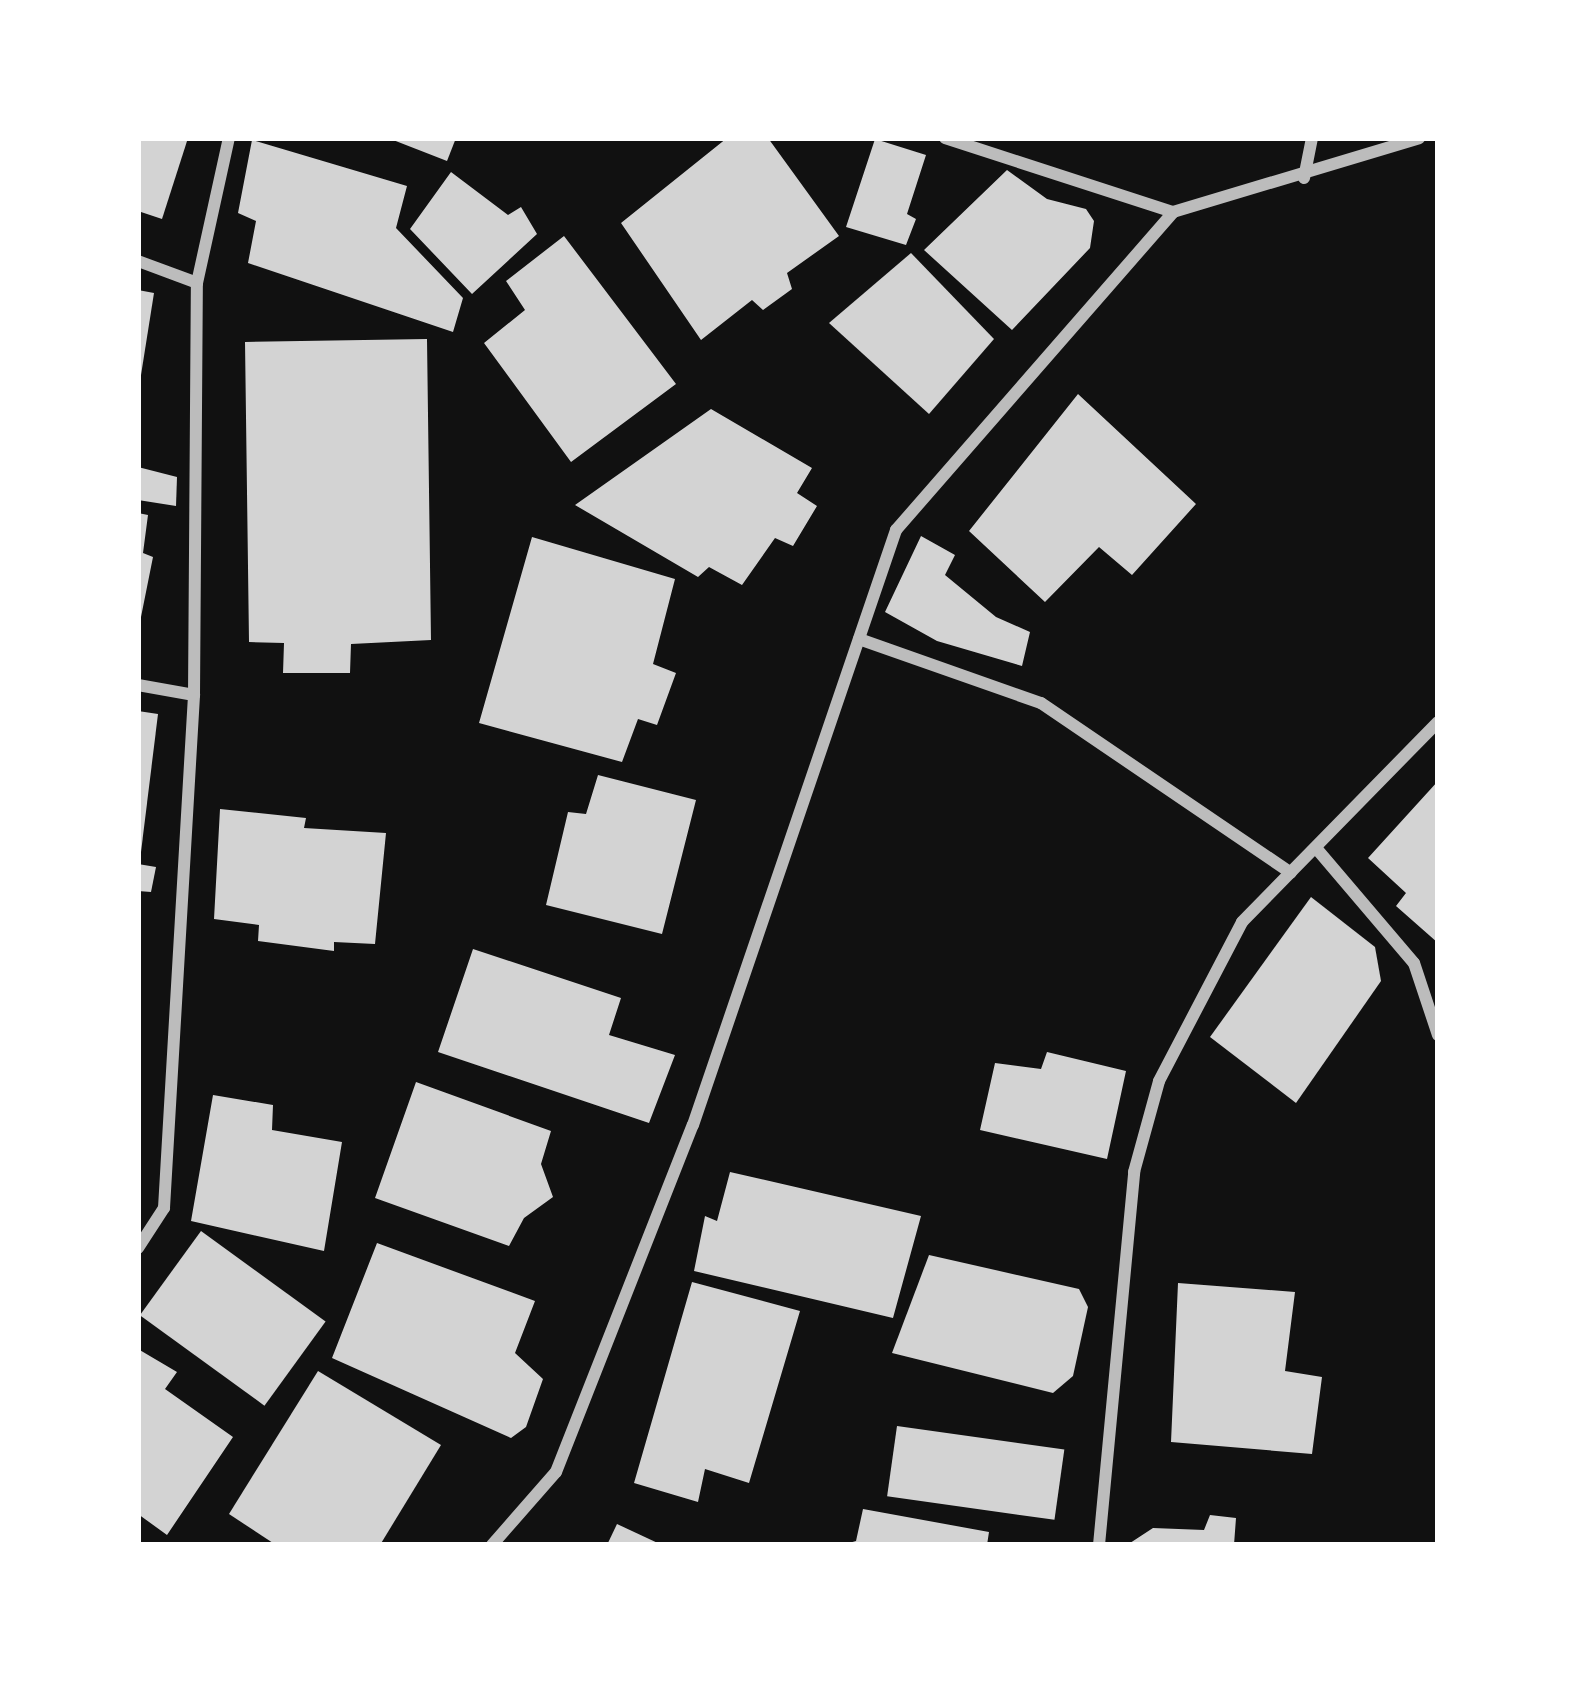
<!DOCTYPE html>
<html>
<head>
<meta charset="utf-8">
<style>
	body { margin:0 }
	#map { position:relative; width:1576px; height:1683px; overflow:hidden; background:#111; font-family:"PT Sans Narrow",sans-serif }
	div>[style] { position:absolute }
	.building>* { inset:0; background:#d3d3d3; transform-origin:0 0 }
	.minor>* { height:12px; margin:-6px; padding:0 6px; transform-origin:6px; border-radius:6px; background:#bcbcbc }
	span { translate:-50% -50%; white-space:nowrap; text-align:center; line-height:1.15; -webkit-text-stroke:12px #fff; paint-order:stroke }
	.frame { position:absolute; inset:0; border:141px solid #fff; pointer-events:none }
</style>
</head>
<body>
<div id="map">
	<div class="building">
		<div style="clip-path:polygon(138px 138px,188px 138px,162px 219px,138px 211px)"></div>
		<div style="clip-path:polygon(388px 138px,456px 138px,447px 161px)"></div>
		<div style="clip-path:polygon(727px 138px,768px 138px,839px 236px,787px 273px,792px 289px,763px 310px,752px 300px,701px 340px,621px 223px)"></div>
		<div style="clip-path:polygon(875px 139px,926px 155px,907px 214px,916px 219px,906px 245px,846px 227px)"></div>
		<div style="clip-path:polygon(252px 140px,407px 186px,396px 228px,463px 298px,453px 332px,248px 263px,256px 221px,238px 213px)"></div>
		<div style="clip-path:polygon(1007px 170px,1047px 199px,1086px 209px,1094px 221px,1090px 248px,1012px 330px,924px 250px)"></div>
		<div style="clip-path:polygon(451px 172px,508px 215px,521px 207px,537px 234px,472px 294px,410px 229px)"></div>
		<div style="clip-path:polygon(564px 236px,676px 384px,571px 462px,484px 343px,525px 310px,506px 281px)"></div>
		<div style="clip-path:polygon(911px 253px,994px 339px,929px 414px,829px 323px)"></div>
		<div style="clip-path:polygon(138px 290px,154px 293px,141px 375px,138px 375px)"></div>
		<div style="clip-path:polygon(427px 339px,431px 640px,351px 644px,350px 673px,283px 673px,284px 643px,249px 642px,245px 342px)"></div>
		<div style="clip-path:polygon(1078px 394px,1196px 504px,1132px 575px,1099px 547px,1045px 602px,969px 531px)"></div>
		<div style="clip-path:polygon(711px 409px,812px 468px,797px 493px,817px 506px,793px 546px,775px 538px,742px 585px,709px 567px,698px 577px,575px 505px)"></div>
		<div style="clip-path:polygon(138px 467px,177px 477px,176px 506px,138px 500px)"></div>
		<div style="clip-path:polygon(138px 513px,148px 515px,143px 553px,153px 557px,140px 622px)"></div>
		<div style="clip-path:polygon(921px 536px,955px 555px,945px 575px,996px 617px,1030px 632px,1022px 666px,937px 641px,885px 612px)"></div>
		<div style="clip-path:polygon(532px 537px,675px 579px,653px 664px,676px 673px,657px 725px,638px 719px,622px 762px,479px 723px)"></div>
		<div style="clip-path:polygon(138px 711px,158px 714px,141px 852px,138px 852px)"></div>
		<div style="clip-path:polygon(598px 775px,696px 800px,662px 934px,546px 905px,568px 812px,586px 814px)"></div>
		<div style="clip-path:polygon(1438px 781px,1438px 943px,1396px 906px,1406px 893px,1368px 858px)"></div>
		<div style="clip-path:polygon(220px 809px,306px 818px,304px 828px,386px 833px,375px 944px,334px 942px,334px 951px,258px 941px,259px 925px,214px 919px)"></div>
		<div style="clip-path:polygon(138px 864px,156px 867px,151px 892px,138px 891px)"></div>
		<div style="clip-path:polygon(1311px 897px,1375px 947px,1381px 981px,1296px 1103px,1210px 1037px)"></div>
		<div style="clip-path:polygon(473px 949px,621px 998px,609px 1035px,675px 1055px,649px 1123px,438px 1052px)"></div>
		<div style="clip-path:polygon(1047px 1052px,1126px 1071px,1107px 1159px,980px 1130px,995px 1063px,1041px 1069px)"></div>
		<div style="clip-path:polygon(416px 1082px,551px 1131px,541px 1164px,553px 1197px,524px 1218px,509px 1246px,375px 1198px)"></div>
		<div style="clip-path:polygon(213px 1095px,273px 1105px,272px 1130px,342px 1142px,324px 1251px,191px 1221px)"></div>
		<div style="clip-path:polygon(730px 1172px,921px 1216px,893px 1318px,694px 1271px,705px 1216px,717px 1221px)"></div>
		<div style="left:201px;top:1231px;width:154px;height:104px;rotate:36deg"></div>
		<div style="clip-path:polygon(377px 1243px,535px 1301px,515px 1353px,543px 1379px,526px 1427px,511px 1438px,332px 1358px)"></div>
		<div style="clip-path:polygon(929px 1255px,1079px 1289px,1088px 1307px,1073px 1376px,1053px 1393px,892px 1353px)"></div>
		<div style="clip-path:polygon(692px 1282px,800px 1311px,749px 1483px,705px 1469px,698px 1502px,634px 1483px)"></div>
		<div style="clip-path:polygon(1178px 1283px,1295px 1292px,1285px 1371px,1322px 1377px,1312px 1454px,1171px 1442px)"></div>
		<div style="clip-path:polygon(138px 1349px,177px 1372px,165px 1389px,233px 1437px,167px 1535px,138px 1514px)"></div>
		<div style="clip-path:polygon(318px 1371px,441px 1445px,380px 1545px,276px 1545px,229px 1514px)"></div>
		<div style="left:897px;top:1426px;width:169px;height:71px;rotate:8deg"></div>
		<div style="clip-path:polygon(863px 1509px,989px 1532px,987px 1545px,842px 1545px,856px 1541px)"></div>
		<div style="clip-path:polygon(1210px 1515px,1236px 1518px,1234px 1545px,1127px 1545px,1153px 1528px,1204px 1530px)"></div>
		<div style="clip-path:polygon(617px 1524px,662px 1545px,607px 1545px)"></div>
	</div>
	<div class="minor">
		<div style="left:945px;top:138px;width:240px;rotate:18deg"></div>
		<div style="left:1173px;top:212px;width:257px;rotate:-16.7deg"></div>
		<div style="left:1304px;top:178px;width:41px;rotate:-78.7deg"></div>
		<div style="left:138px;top:261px;width:63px;rotate:20.4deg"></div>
		<div style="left:859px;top:639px;width:193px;rotate:19.4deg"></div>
		<div style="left:1041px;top:703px;width:302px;rotate:34.2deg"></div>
		<div style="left:138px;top:685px;width:57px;rotate:10.1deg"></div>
		<div style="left:1316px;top:848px;width:151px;rotate:49.6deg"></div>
		<div style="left:1414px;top:963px;width:76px;rotate:71.6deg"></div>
		<div style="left:138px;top:1248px;width:48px;rotate:-57deg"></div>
		<div style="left:164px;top:1208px;width:514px;rotate:-86.65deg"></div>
		<div style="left:194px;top:695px;width:412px;rotate:-89.6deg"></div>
		<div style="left:197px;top:283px;width:148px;rotate:-77.6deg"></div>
		<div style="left:492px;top:1545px;width:97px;rotate:-48.8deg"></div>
		<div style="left:556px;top:1472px;width:373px;rotate:-68.5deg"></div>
		<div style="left:693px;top:1125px;width:629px;rotate:-71.16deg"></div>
		<div style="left:896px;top:530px;width:422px;rotate:-48.9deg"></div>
		<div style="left:1099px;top:1545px;width:375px;rotate:-84.6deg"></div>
		<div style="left:1134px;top:1172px;width:94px;rotate:-74.6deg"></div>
		<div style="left:1159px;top:1081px;width:179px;rotate:-62.4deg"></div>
		<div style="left:1242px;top:922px;width:280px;rotate:-45.6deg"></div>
	</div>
	<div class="frame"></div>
</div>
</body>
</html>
